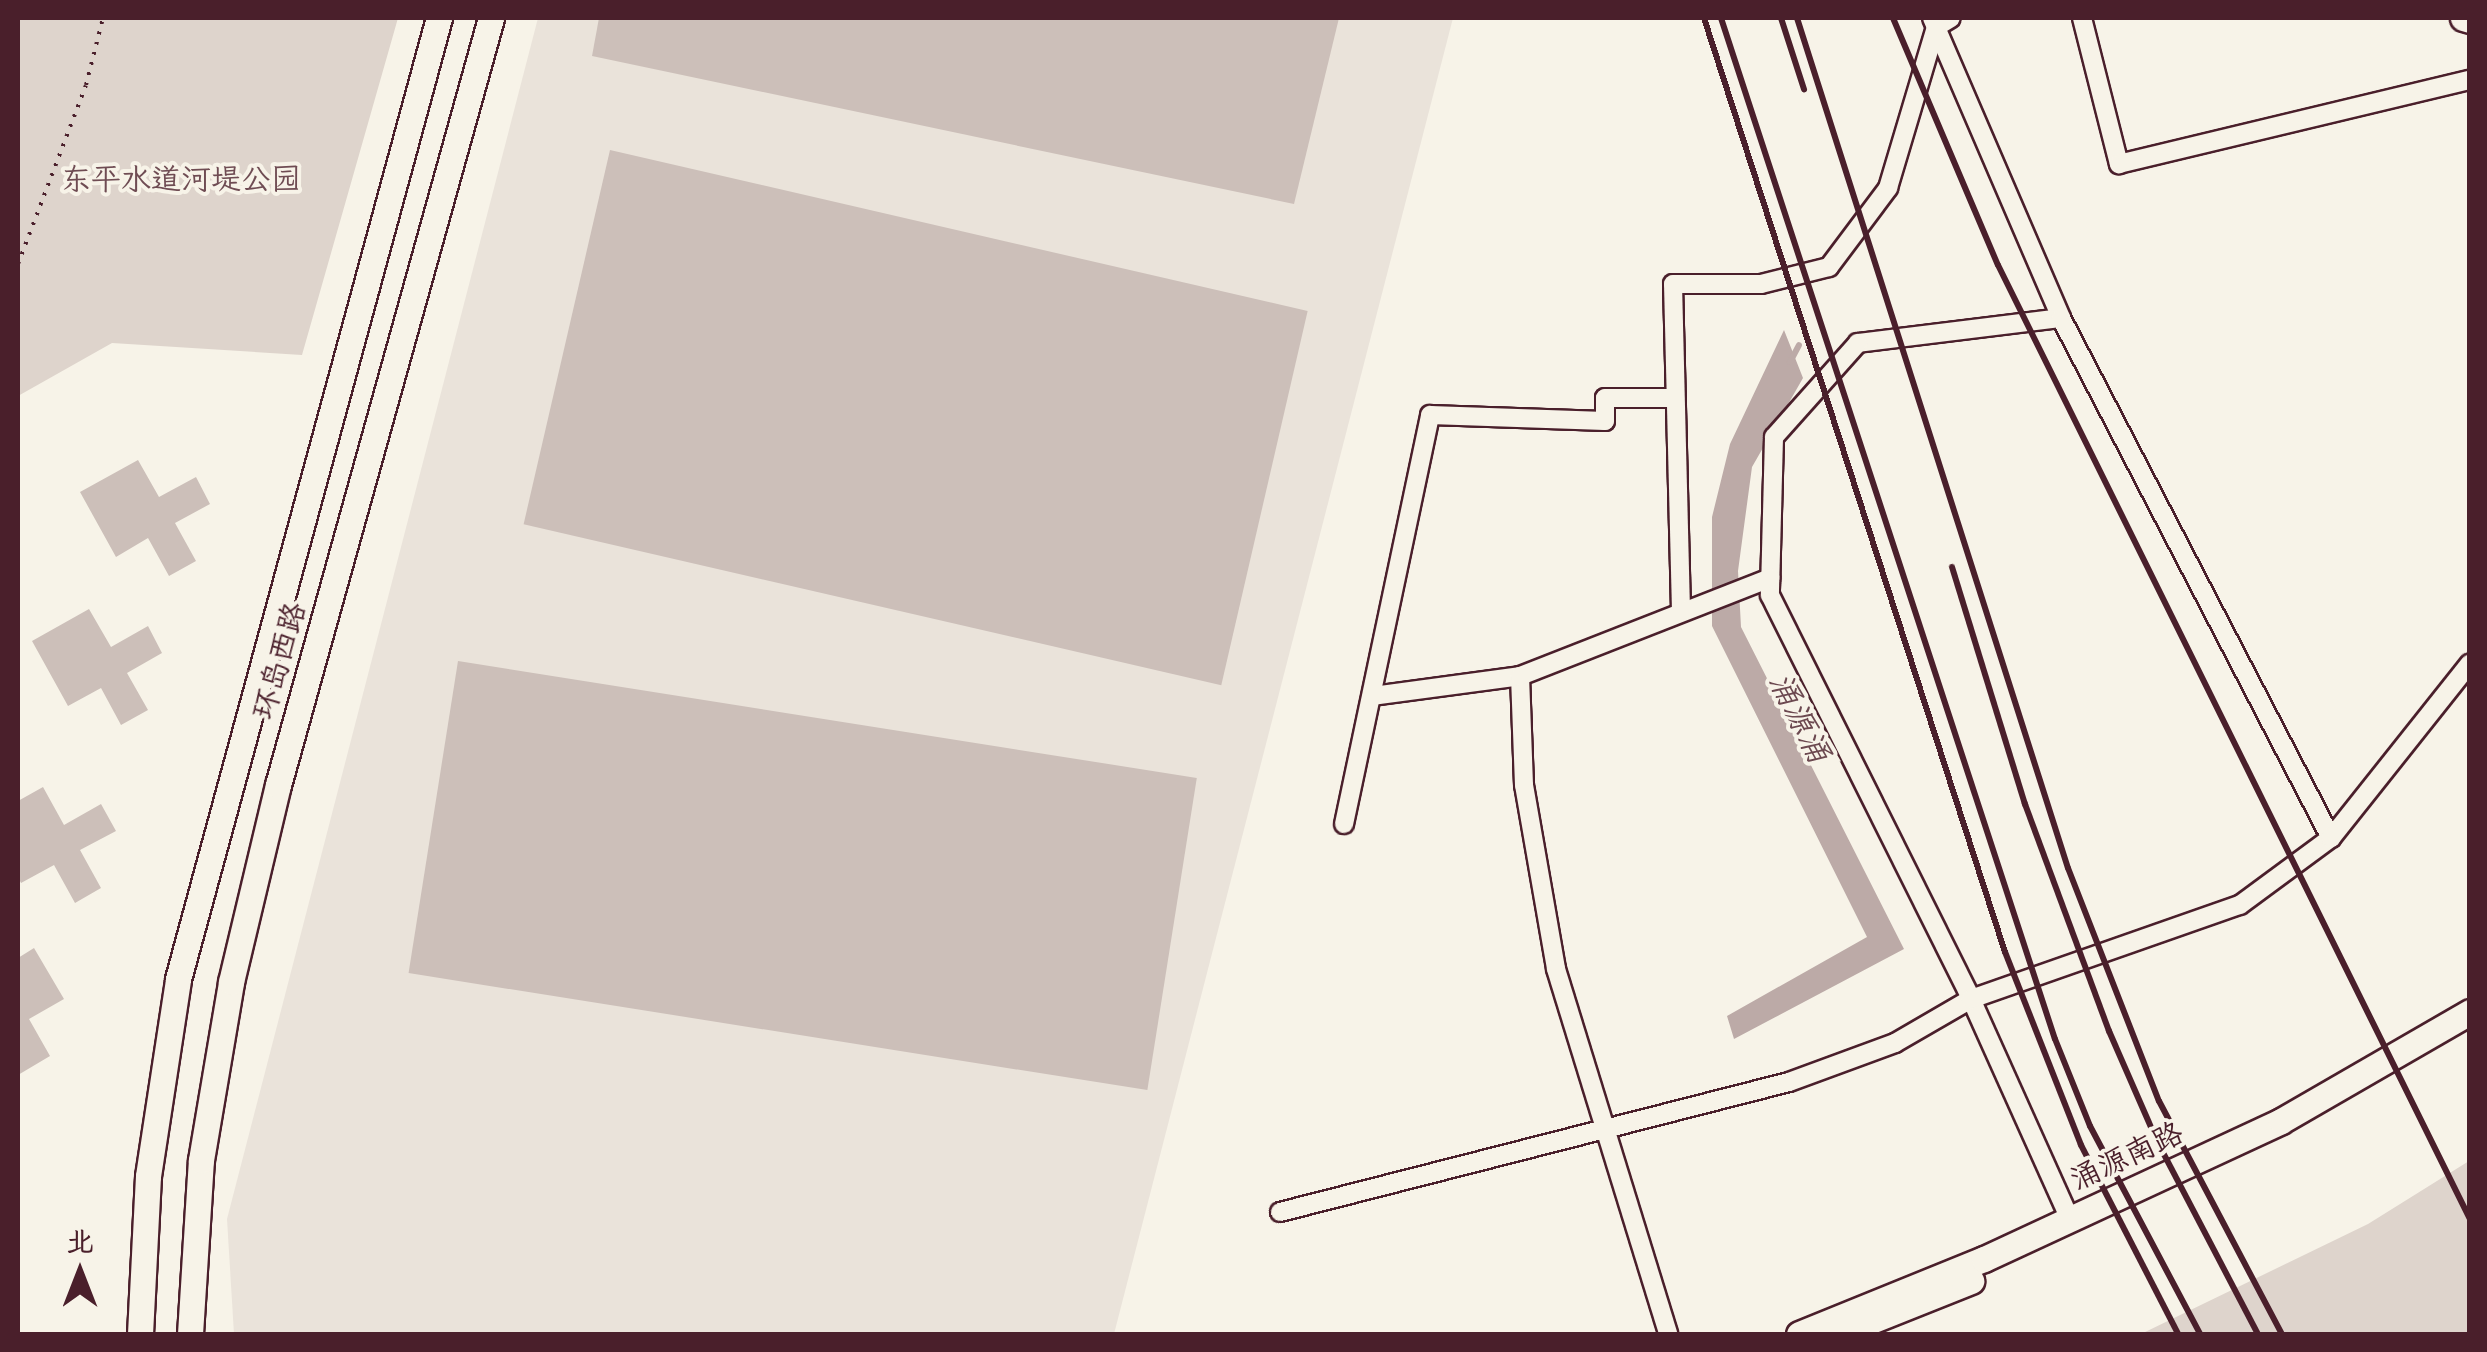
<!DOCTYPE html>
<html>
<head>
<meta charset="utf-8">
<style>
	body { margin:0 }
	#map { position:relative; width:2487px; height:1352px; overflow:hidden; background:#f7f3e8; font-family:"Comic Neue","LXGW WenKai TC",sans-serif }
	div>[style] { position:absolute }
	.built>* { inset:0; background:#eae3da }
	.green>* { inset:0; background:#ded4cc }
	.water>* { inset:0; background:#bcaaa7 }
	.stream>* { height:6px; margin:-3px; padding:0 3px; transform-origin:3px; border-radius:3px; background:#bcaaa7 }
	.building>* { inset:0; background:#ccbfb9; transform-origin:0 0 }
	.path>* { height:4px; margin-top:-2px; transform-origin:0; background:repeating-linear-gradient(90deg,#4a1f2b 0 2.5px,transparent 0 10.5px) }
	.roads { filter:drop-shadow(2px 0 #4a1f2b) drop-shadow(-2px 0 #4a1f2b) drop-shadow(0 2px #4a1f2b) drop-shadow(0 -2px #4a1f2b) }
	.minor>* { height:18px; margin:-9px; padding:0 9px; transform-origin:9px; border-radius:9px; background:#f7f3e8 }
	.secondary>* { height:25px; margin:-12.5px; padding:0 12.5px; transform-origin:12.5px; border-radius:12.5px; background:#f7f3e8 }
	.rail>* { height:6px; margin:-3px; padding:0 3px; transform-origin:3px; border-radius:3px; background:#4a1f2b }
	span { translate:-50% -50%; white-space:nowrap; text-align:center; line-height:1.15; -webkit-text-stroke:8px #f7f3e8; paint-order:stroke }
	.park-label { font-size:30px; color:#6f4c53 }
	.street-label { font-size:30px; color:#4a1f2b }
	.water-label { font-size:32px; color:#6c4950; font-style:italic }
	.frame { position:absolute; inset:0; border:20px solid #4a1f2b; pointer-events:none }
	.north { position:absolute; left:30px; top:1222px; width:100px; height:100px; -webkit-text-stroke:8px #f7f3e8; paint-order:stroke; rotate:0deg; font-size:28px; font-weight:700; line-height:40px; text-align:center; color:#4a1f2b }
	.north::after { content:''; display:block; margin:auto; width:35px; height:45px; background:#4a1f2b; clip-path:polygon(50% 0,100% 100%,50% 72%,0 100%) }
</style>
</head>
<body>
<div id="map">
	<div class="built">
		<div style="clip-path:polygon(538px 18px,1453px 18px,1114px 1334px,234px 1334px,227px 1219px)"></div>
	</div>
	<div class="green">
		<div style="clip-path:polygon(18px 18px,398px 18px,302px 355px,112px 343px,18px 396px)"></div>
		<div style="clip-path:polygon(2469px 1161px,2469px 1334px,2141px 1334px,2368px 1224px)"></div>
	</div>
	<div class="water">
		<div style="clip-path:polygon(1784px 330px,1803px 378px,1752px 467px,1738px 571px,1741px 627px,1904px 949px,1734px 1039px,1727px 1016px,1867px 937px,1712px 626px,1712px 517px,1730px 444px)"></div>
	</div>
	<div class="stream">
		<div style="left:1790px;top:362px;width:19px;rotate:-62deg"></div>
	</div>
	<div class="building">
		<div style="clip-path:polygon(599px 18px,1339px 18px,1294px 204px,592px 56px)"></div>
		<div style="left:610px;top:150px;width:716px;height:384px;rotate:13deg"></div>
		<div style="clip-path:polygon(138px 460px,159px 497px,196px 477px,210px 504px,175px 523px,196px 561px,169px 576px,148px 538px,116px 557px,80px 492px)"></div>
		<div style="clip-path:polygon(89px 609px,111px 647px,148px 626px,162px 653px,127px 673px,148px 710px,121px 725px,101px 688px,68px 706px,32px 641px)"></div>
		<div style="left:458px;top:661px;width:748px;height:316px;rotate:9deg"></div>
		<div style="clip-path:polygon(43px 787px,64px 825px,101px 804px,116px 831px,80px 850px,101px 888px,75px 903px,54px 865px,21px 883px,18px 877px,18px 801px)"></div>
		<div style="clip-path:polygon(34px 948px,64px 999px,29px 1019px,50px 1056px,18px 1075px,18px 958px)"></div>
	</div>
	<div class="path">
		<div style="left:18px;top:264px;width:191px;rotate:-69.2deg"></div>
		<div style="left:86px;top:85px;width:69px;rotate:-75.8deg"></div>
	</div>
	<div class="roads">
		<div class="minor">
			<div style="left:1932px;top:18px;width:327px;rotate:66.7deg"></div>
			<div style="left:2061px;top:318px;width:205px;rotate:173deg"></div>
			<div style="left:1858px;top:343px;width:126px;rotate:131.8deg"></div>
			<div style="left:1774px;top:437px;width:158px;rotate:91.5deg"></div>
			<div style="left:1770px;top:595px;width:451px;rotate:63.5deg"></div>
			<div style="left:1971px;top:999px;width:241px;rotate:65.8deg"></div>
			<div style="left:2082px;top:18px;width:151px;rotate:75.8deg"></div>
			<div style="left:2119px;top:164px;width:361px;rotate:-13.5deg"></div>
			<div style="left:2061px;top:318px;width:586px;rotate:62.56deg"></div>
			<div style="left:1681px;top:611px;width:327px;rotate:-91.4deg"></div>
			<div style="left:1673px;top:284px;width:88px"></div>
			<div style="left:1761px;top:284px;width:70px;rotate:-14deg"></div>
			<div style="left:1829px;top:267px;width:99px;rotate:-53.2deg"></div>
			<div style="left:1888px;top:188px;width:168px;rotate:-73.4deg"></div>
			<div style="left:1936px;top:27px;width:17px;rotate:-31deg"></div>
			<div style="left:1520px;top:676px;width:109px;rotate:87.9deg"></div>
			<div style="left:1524px;top:785px;width:187px;rotate:80.1deg"></div>
			<div style="left:1556px;top:969px;width:382px;rotate:72.9deg"></div>
			<div style="left:1373px;top:696px;width:148px;rotate:-7.7deg"></div>
			<div style="left:1520px;top:676px;width:269px;rotate:-21.4deg"></div>
			<div style="left:1344px;top:824px;width:418px;rotate:-78.1deg"></div>
			<div style="left:1430px;top:415px;width:175px;rotate:2deg"></div>
			<div style="left:1605px;top:421px;width:23px;rotate:-90deg"></div>
			<div style="left:1605px;top:398px;width:70px"></div>
			<div style="left:1280px;top:1212px;width:525px;rotate:-14.33deg"></div>
			<div style="left:1789px;top:1082px;width:113px;rotate:-20.2deg"></div>
			<div style="left:1895px;top:1043px;width:88px;rotate:-30.1deg"></div>
			<div style="left:1971px;top:999px;width:285px;rotate:-19.3deg"></div>
			<div style="left:2240px;top:905px;width:113px;rotate:-36.4deg"></div>
			<div style="left:2331px;top:838px;width:223px;rotate:-51.5deg"></div>
		</div>
		<div class="secondary">
			<div style="left:2463px;top:18px;width:7px;rotate:16deg"></div>
			<div style="left:1846px;top:1331px;width:135px;rotate:-21.8deg"></div>
			<div style="left:140px;top:1334px;width:158px;rotate:-87.1deg"></div>
			<div style="left:148px;top:1176px;width:199px;rotate:-81.3deg"></div>
			<div style="left:178px;top:979px;width:996px;rotate:-74.81deg"></div>
			<div style="left:190px;top:1334px;width:174px;rotate:-86.4deg"></div>
			<div style="left:201px;top:1160px;width:181px;rotate:-80.4deg"></div>
			<div style="left:231px;top:982px;width:203px;rotate:-76.6deg"></div>
			<div style="left:278px;top:785px;width:796px;rotate:-74.48deg"></div>
			<div style="left:1799px;top:1334px;width:200px;rotate:-22.1deg"></div>
			<div style="left:1984px;top:1259px;width:327px;rotate:-24.9deg"></div>
			<div style="left:2281px;top:1121px;width:218px;rotate:-30deg"></div>
		</div>
	</div>
	<div class="rail">
		<div style="left:1704px;top:18px;width:981px;rotate:72.14deg"></div>
		<div style="left:2005px;top:952px;width:207px;rotate:68.5deg"></div>
		<div style="left:2081px;top:1145px;width:212px;rotate:62.8deg"></div>
		<div style="left:1721px;top:18px;width:1074px;rotate:71.89deg"></div>
		<div style="left:2055px;top:1039px;width:94px;rotate:68.1deg"></div>
		<div style="left:2090px;top:1126px;width:235px;rotate:62.1deg"></div>
		<div style="left:1781px;top:18px;width:75px;rotate:72.1deg"></div>
		<div style="left:1797px;top:18px;width:892px;rotate:72.32deg"></div>
		<div style="left:2068px;top:868px;width:250px;rotate:68.7deg"></div>
		<div style="left:2159px;top:1101px;width:263px;rotate:62.2deg"></div>
		<div style="left:1893px;top:18px;width:268px;rotate:67deg"></div>
		<div style="left:1998px;top:265px;width:1064px;rotate:63.68deg"></div>
		<div style="left:1952px;top:567px;width:248px;rotate:72.9deg"></div>
		<div style="left:2025px;top:804px;width:242px;rotate:69.7deg"></div>
		<div style="left:2109px;top:1031px;width:120px;rotate:66.4deg"></div>
		<div style="left:2157px;top:1141px;width:218px;rotate:62.4deg"></div>
	</div>
	<div class="park-label">
		<span style="left:181px;top:180px">东平水道河堤公园</span>
	</div>
	<div class="street-label">
		<span style="left:280px;top:661px;rotate:-74deg">环岛西路</span>
		<span style="left:2127px;top:1157px;rotate:-25deg">涌源南路</span>
	</div>
	<div class="water-label">
		<span style="left:1799px;top:718px;rotate:63deg">涌源涌</span>
	</div>
	<div class="frame"></div>
	<div class="north">北</div>
</div>
</body>
</html>
